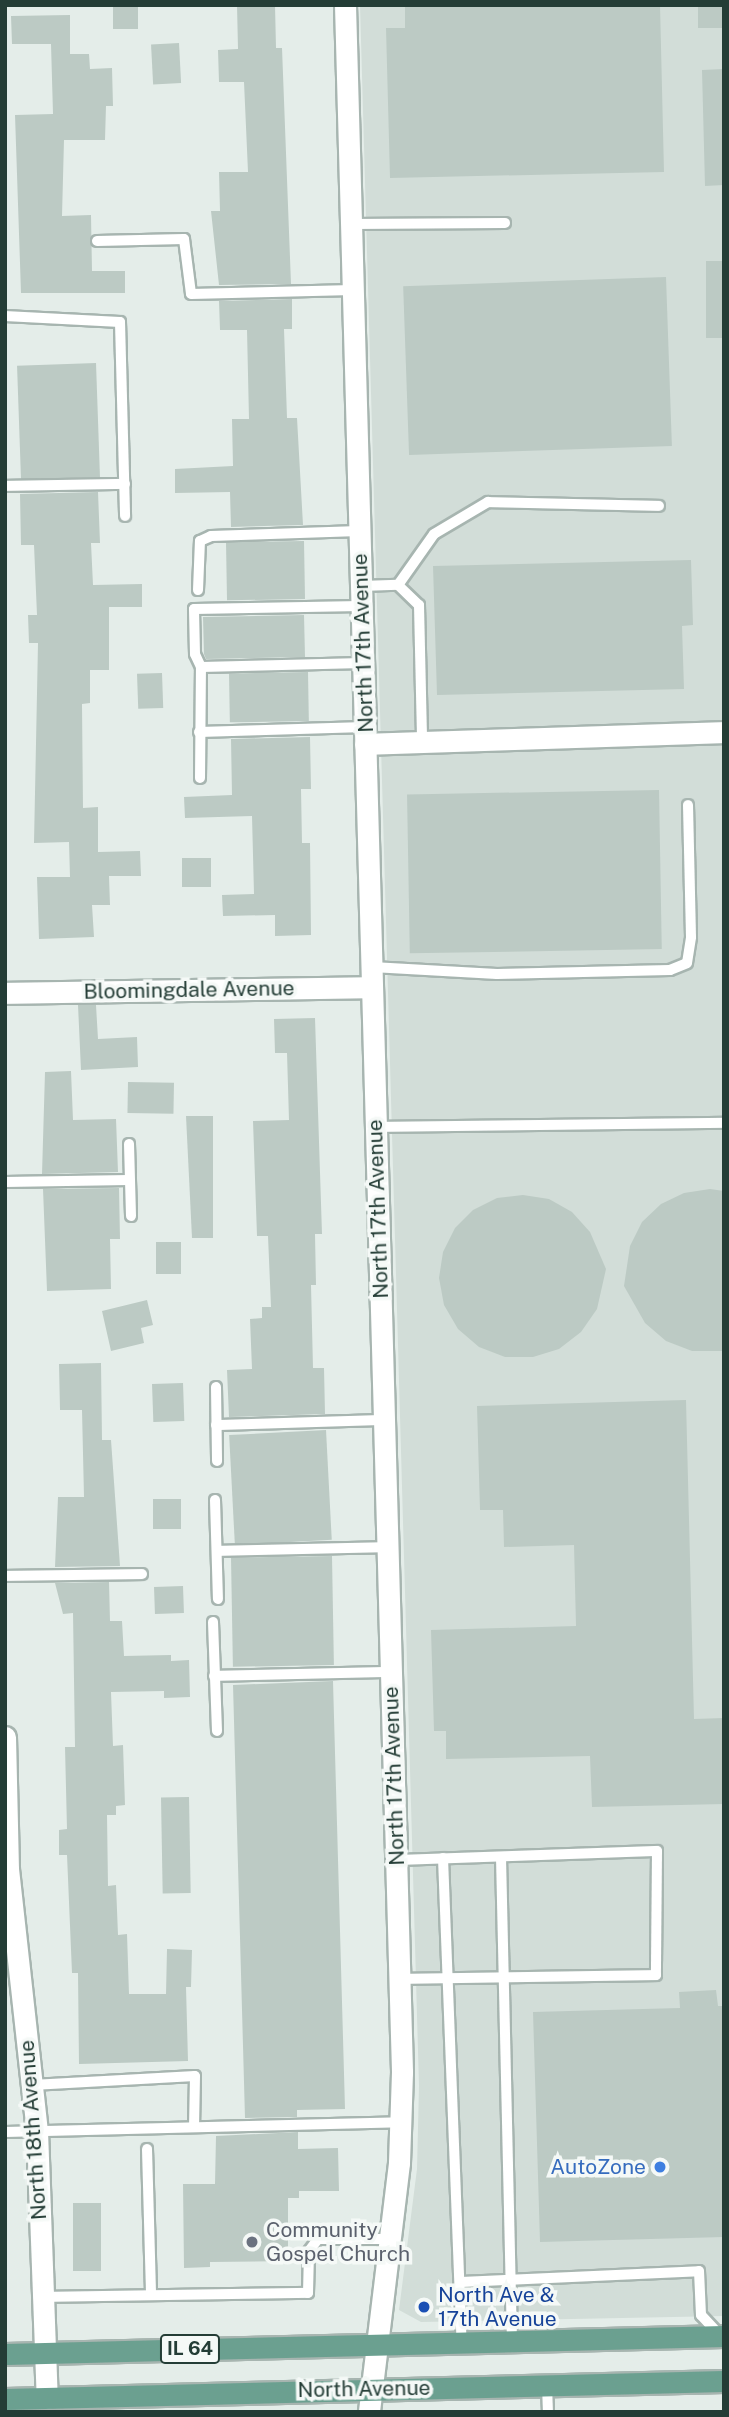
<!DOCTYPE html>
<html>
<head>
<meta charset="utf-8">
<style>
	body { margin:0 }
	#map { position:relative; width:729px; height:2417px; overflow:hidden; background:#e4ede9; font-family:"Public Sans",sans-serif }
	div>[style] { position:absolute }
	.built>* { inset:0; background:#d2ddd8 }
	.building>* { inset:0; background:#bccac4; transform-origin:0 0 }
	.roads { filter:drop-shadow(2px 0 #a7b5b0) drop-shadow(-2px 0 #a7b5b0) drop-shadow(0 2px #a7b5b0) drop-shadow(0 -2px #a7b5b0) }
	.service>* { height:10px; margin:-5px; padding:0 5px; transform-origin:5px; border-radius:5px; background:#fff }
	.minor>* { height:21px; margin:-10.5px; padding:0 10.5px; transform-origin:10.5px; border-radius:10.5px; background:#fff }
	.primary>* { height:21px; margin:-10.5px; padding:0 10.5px; transform-origin:10.5px; border-radius:10.5px; background:#6ba090 }
	.dots>* { width:19px; height:19px; translate:-50% -50%; box-sizing:border-box; border:4px solid #f5f9f7; border-radius:50% }
	span { translate:-50% -50%; white-space:nowrap; text-align:center; line-height:1.15; -webkit-text-stroke:7px #f5f9f7; paint-order:stroke }
	.shield-label span { padding:2px 5px; background:#f5f9f7; border:2px solid; border-radius:5px; -webkit-text-stroke-width:0 }
	.shield-label { font-size:19px; color:#243d36; font-weight:700 }
	.street-label { font-size:21px; color:#243d36 }
	.shop-label { font-size:21px; color:#366cbe }
	.right { translate:-100% -50%; text-align:right }
	.worship-label { font-size:21px; color:#5b616d }
	.left { translate:0 -50%; text-align:left }
	.transit-label { font-size:21px; color:#164399 }
	.frame { position:absolute; inset:0; border:7px solid #243d36; pointer-events:none }
</style>
</head>
<body>
<div id="map">
	<div class="built">
		<div style="clip-path:polygon(360px 5px,724px 5px,724px 2316px,421px 2322px,399px 2310px,417px 2169px,419px 2086px)"></div>
	</div>
	<div class="building">
		<div style="clip-path:polygon(237px 5px,275px 5px,276px 48px,282px 48px,291px 284px,219px 285px,211px 211px,220px 211px,219px 172px,248px 172px,244px 82px,219px 82px,218px 50px,238px 49px)"></div>
		<div style="clip-path:polygon(405px 5px,660px 5px,664px 172px,390px 178px,386px 28px,405px 28px)"></div>
		<div style="left:698px;top:5px;width:26px;height:23px"></div>
		<div style="left:138px;top:6px;width:23px;height:25px;rotate:90deg"></div>
		<div style="clip-path:polygon(70px 15px,70px 54px,89px 54px,90px 69px,112px 68px,113px 106px,106px 106px,105px 140px,64px 140px,62px 216px,91px 215px,92px 271px,125px 271px,125px 293px,21px 293px,15px 115px,53px 114px,51px 44px,12px 44px,11px 16px)"></div>
		<div style="left:179px;top:43px;width:40px;height:28px;rotate:87deg"></div>
		<div style="clip-path:polygon(724px 69px,724px 185px,705px 186px,702px 70px)"></div>
		<div style="left:724px;top:261px;width:77px;height:18px;rotate:90deg"></div>
		<div style="left:666px;top:277px;width:169px;height:263px;rotate:88deg"></div>
		<div style="clip-path:polygon(292px 299px,292px 329px,284px 329px,287px 418px,297px 418px,303px 525px,231px 527px,230px 492px,175px 493px,175px 469px,233px 466px,232px 419px,249px 419px,247px 330px,220px 330px,219px 301px)"></div>
		<div style="left:96px;top:363px;width:114px;height:79px;rotate:88deg"></div>
		<div style="clip-path:polygon(98px 492px,100px 543px,91px 543px,93px 585px,142px 584px,142px 607px,109px 607px,109px 670px,90px 670px,90px 703px,82px 704px,83px 808px,98px 807px,98px 852px,140px 851px,141px 876px,109px 876px,110px 905px,92px 905px,94px 937px,39px 939px,37px 877px,70px 877px,69px 842px,34px 843px,38px 643px,29px 643px,28px 615px,37px 615px,34px 545px,21px 545px,20px 494px)"></div>
		<div style="left:304px;top:541px;width:58px;height:78px;rotate:89deg"></div>
		<div style="clip-path:polygon(691px 560px,693px 625px,682px 626px,684px 689px,437px 695px,433px 566px)"></div>
		<div style="clip-path:polygon(304px 615px,305px 657px,206px 659px,204px 654px,203px 617px)"></div>
		<div style="left:308px;top:672px;width:49px;height:79px;rotate:89deg"></div>
		<div style="left:162px;top:673px;width:35px;height:25px;rotate:88deg"></div>
		<div style="clip-path:polygon(310px 737px,311px 789px,301px 789px,302px 843px,310px 843px,311px 935px,275px 936px,275px 915px,223px 916px,222px 895px,254px 894px,252px 816px,185px 818px,184px 797px,232px 795px,231px 739px)"></div>
		<div style="left:659px;top:790px;width:159px;height:252px;rotate:89deg"></div>
		<div style="left:182px;top:858px;width:29px;height:29px"></div>
		<div style="clip-path:polygon(78px 1005px,96px 1005px,98px 1039px,137px 1037px,138px 1067px,81px 1070px)"></div>
		<div style="clip-path:polygon(315px 1018px,322px 1234px,315px 1234px,316px 1285px,311px 1285px,313px 1368px,324px 1368px,325px 1414px,229px 1417px,227px 1370px,252px 1369px,250px 1319px,262px 1318px,262px 1307px,271px 1307px,268px 1236px,257px 1236px,253px 1121px,289px 1120px,287px 1053px,275px 1053px,274px 1019px)"></div>
		<div style="clip-path:polygon(71px 1071px,73px 1120px,116px 1119px,118px 1172px,42px 1174px,45px 1072px)"></div>
		<div style="left:128px;top:1082px;width:46px;height:31px;rotate:1deg"></div>
		<div style="clip-path:polygon(186px 1116px,213px 1116px,213px 1238px,192px 1238px)"></div>
		<div style="clip-path:polygon(119px 1188px,120px 1239px,110px 1239px,111px 1289px,47px 1291px,43px 1189px)"></div>
		<div style="clip-path:polygon(710px 1189px,724px 1191px,724px 1351px,692px 1351px,666px 1341px,645px 1323px,624px 1286px,630px 1246px,642px 1222px,661px 1204px,684px 1193px)"></div>
		<div style="clip-path:polygon(523px 1195px,549px 1199px,572px 1212px,590px 1232px,606px 1269px,597px 1309px,581px 1332px,559px 1349px,533px 1357px,505px 1357px,479px 1347px,458px 1329px,444px 1305px,439px 1278px,443px 1252px,455px 1228px,473px 1210px,497px 1198px)"></div>
		<div style="left:156px;top:1242px;width:25px;height:32px"></div>
		<div style="clip-path:polygon(147px 1300px,153px 1325px,141px 1328px,144px 1343px,111px 1351px,102px 1311px)"></div>
		<div style="clip-path:polygon(101px 1363px,102px 1440px,111px 1440px,120px 1566px,55px 1567px,58px 1497px,84px 1497px,82px 1410px,60px 1410px,59px 1364px)"></div>
		<div style="left:183px;top:1383px;width:38px;height:31px;rotate:88deg"></div>
		<div style="clip-path:polygon(686px 1400px,694px 1719px,724px 1718px,724px 1804px,592px 1807px,590px 1756px,446px 1759px,446px 1731px,434px 1731px,431px 1630px,576px 1626px,574px 1545px,504px 1547px,503px 1510px,480px 1510px,477px 1406px)"></div>
		<div style="left:326px;top:1430px;width:110px;height:97px;rotate:87deg"></div>
		<div style="left:153px;top:1499px;width:28px;height:30px"></div>
		<div style="left:332px;top:1556px;width:109px;height:101px;rotate:89deg"></div>
		<div style="clip-path:polygon(109px 1582px,110px 1621px,122px 1621px,124px 1656px,171px 1655px,171px 1661px,189px 1660px,190px 1697px,164px 1698px,164px 1691px,111px 1692px,113px 1746px,123px 1745px,125px 1805px,116px 1806px,116px 1815px,107px 1815px,108px 1886px,116px 1885px,118px 1935px,127px 1934px,129px 1994px,166px 1994px,167px 1949px,192px 1950px,191px 1987px,186px 1987px,188px 2061px,79px 2064px,78px 1973px,72px 1973px,67px 1855px,59px 1855px,59px 1830px,67px 1829px,65px 1747px,75px 1747px,73px 1613px,63px 1614px,55px 1583px)"></div>
		<div style="left:183px;top:1586px;width:27px;height:29px;rotate:88deg"></div>
		<div style="clip-path:polygon(333px 1681px,345px 2109px,297px 2110px,297px 2117px,245px 2118px,233px 1685px)"></div>
		<div style="left:189px;top:1797px;width:96px;height:28px;rotate:89deg"></div>
		<div style="clip-path:polygon(716px 1990px,718px 2006px,724px 2006px,724px 2237px,540px 2242px,533px 2012px,680px 2008px,679px 1992px)"></div>
		<div style="clip-path:polygon(298px 2132px,298px 2149px,338px 2148px,339px 2191px,299px 2191px,299px 2198px,288px 2198px,288px 2261px,210px 2262px,210px 2267px,184px 2268px,183px 2184px,215px 2184px,216px 2136px)"></div>
		<div style="left:73px;top:2203px;width:28px;height:68px"></div>
	</div>
	<div class="roads">
		<div class="service">
			<div style="left:351px;top:224px;width:154px;rotate:-0.4deg"></div>
			<div style="left:97px;top:241px;width:87px;rotate:-1.3deg"></div>
			<div style="left:184px;top:239px;width:55px;rotate:82.7deg"></div>
			<div style="left:191px;top:294px;width:162px;rotate:-1.4deg"></div>
			<div style="left:5px;top:316px;width:115px;rotate:3deg"></div>
			<div style="left:120px;top:322px;width:194px;rotate:88.5deg"></div>
			<div style="left:5px;top:486px;width:120px;rotate:-1deg"></div>
			<div style="left:398px;top:585px;width:62px;rotate:-54.8deg"></div>
			<div style="left:434px;top:534px;width:63px;rotate:-30.7deg"></div>
			<div style="left:488px;top:502px;width:171px;rotate:1.3deg"></div>
			<div style="left:361px;top:586px;width:37px;rotate:-2deg"></div>
			<div style="left:398px;top:585px;width:29px;rotate:44deg"></div>
			<div style="left:419px;top:605px;width:137px;rotate:88.7deg"></div>
			<div style="left:198px;top:590px;width:49px;rotate:-87.7deg"></div>
			<div style="left:200px;top:541px;width:12px;rotate:-24deg"></div>
			<div style="left:211px;top:536px;width:148px;rotate:-1.9deg"></div>
			<div style="left:201px;top:667px;width:14px;rotate:-115deg"></div>
			<div style="left:195px;top:654px;width:45px;rotate:-91.3deg"></div>
			<div style="left:194px;top:609px;width:167px;rotate:-1deg"></div>
			<div style="left:199px;top:732px;width:166px;rotate:-1.7deg"></div>
			<div style="left:200px;top:778px;width:111px;rotate:-89.5deg"></div>
			<div style="left:201px;top:667px;width:162px;rotate:-1.4deg"></div>
			<div style="left:372px;top:967px;width:125px;rotate:3.2deg"></div>
			<div style="left:497px;top:974px;width:173px;rotate:-1.3deg"></div>
			<div style="left:670px;top:970px;width:18px;rotate:-22deg"></div>
			<div style="left:687px;top:963px;width:26px;rotate:-81deg"></div>
			<div style="left:691px;top:937px;width:132px;rotate:-91.3deg"></div>
			<div style="left:376px;top:1127px;width:348px;rotate:-0.7deg"></div>
			<div style="left:129px;top:1144px;width:72px;rotate:88.4deg"></div>
			<div style="left:5px;top:1182px;width:124px;rotate:-0.9deg"></div>
			<div style="left:216px;top:1387px;width:74px;rotate:89.2deg"></div>
			<div style="left:216px;top:1425px;width:168px;rotate:-1.7deg"></div>
			<div style="left:215px;top:1500px;width:99px;rotate:88.3deg"></div>
			<div style="left:217px;top:1551px;width:171px;rotate:-1.3deg"></div>
			<div style="left:5px;top:1576px;width:137px;rotate:-0.8deg"></div>
			<div style="left:213px;top:1622px;width:109px;rotate:87.9deg"></div>
			<div style="left:214px;top:1676px;width:177px;rotate:-1.3deg"></div>
			<div style="left:501px;top:1857px;width:485px;rotate:88.7deg"></div>
			<div style="left:443px;top:1858px;width:485px;rotate:87.8deg"></div>
			<div style="left:396px;top:1860px;width:261px;rotate:-2deg"></div>
			<div style="left:657px;top:1851px;width:124px;rotate:90.5deg"></div>
			<div style="left:656px;top:1975px;width:257px;rotate:179.1deg"></div>
			<div style="left:32px;top:2085px;width:163px;rotate:-3.2deg"></div>
			<div style="left:195px;top:2076px;width:51px;rotate:91.1deg"></div>
			<div style="left:5px;top:2132px;width:396px;rotate:-1.4deg"></div>
			<div style="left:147px;top:2149px;width:146px;rotate:88.4deg"></div>
			<div style="left:461px;top:2282px;width:238px;rotate:-2.6deg"></div>
			<div style="left:699px;top:2271px;width:44px;rotate:87.4deg"></div>
			<div style="left:701px;top:2315px;width:26px;rotate:47deg"></div>
			<div style="left:43px;top:2297px;width:265px;rotate:-0.9deg"></div>
			<div style="left:308px;top:2293px;width:42px;rotate:-88.6deg"></div>
			<div style="left:309px;top:2251px;width:15px;rotate:-53deg"></div>
			<div style="left:318px;top:2239px;width:71px"></div>
			<div style="left:547px;top:2385px;width:27px;rotate:88deg"></div>
		</div>
		<div class="minor">
			<div style="left:345px;top:5px;width:2068px;rotate:88.42deg"></div>
			<div style="left:402px;top:2072px;width:91px;rotate:91.9deg"></div>
			<div style="left:399px;top:2163px;width:251px;rotate:96.9deg"></div>
			<div style="left:365px;top:744px;width:359px;rotate:-1.9deg"></div>
			<div style="left:5px;top:993px;width:367px;rotate:-0.9deg"></div>
			<div style="left:5px;top:1737px;width:132px;rotate:88.7deg"></div>
			<div style="left:8px;top:1869px;width:264px;rotate:83.7deg"></div>
			<div style="left:37px;top:2131px;width:267px;rotate:87.9deg"></div>
		</div>
		<div class="primary">
			<div style="left:5px;top:2354px;width:719px;rotate:-1.43deg"></div>
			<div style="left:5px;top:2399px;width:719px;rotate:-1.43deg"></div>
		</div>
	</div>
	<div class="dots">
		<div style="left:660px;top:2167px;background:#3f7fe0"></div>
		<div style="left:252px;top:2242px;background:#6b7280"></div>
		<div style="left:424px;top:2307px;background:#1a4fb4"></div>
	</div>
	<div class="shield-label">
		<span style="left:190px;top:2349px">IL 64</span>
	</div>
	<div class="street-label">
		<span style="left:363px;top:643px;rotate:-92deg">North 17th Avenue</span>
		<span style="left:189px;top:990px;rotate:-1deg">Bloomingdale Avenue</span>
		<span style="left:378px;top:1209px;rotate:-92deg">North 17th Avenue</span>
		<span style="left:394px;top:1776px;rotate:-92deg">North 17th Avenue</span>
		<span style="left:33px;top:2130px;rotate:-94deg">North 18th Avenue</span>
		<span style="left:364px;top:2389px;rotate:-1deg">North Avenue</span>
	</div>
	<div class="shop-label">
		<span class="right" style="left:646px;top:2167px">AutoZone</span>
	</div>
	<div class="worship-label">
		<span class="left" style="left:266px;top:2242px">Community<br>Gospel Church</span>
	</div>
	<div class="transit-label">
		<span class="left" style="left:438px;top:2307px">North Ave &amp;<br>17th Avenue</span>
	</div>
	<div class="frame"></div>
</div>
</body>
</html>
